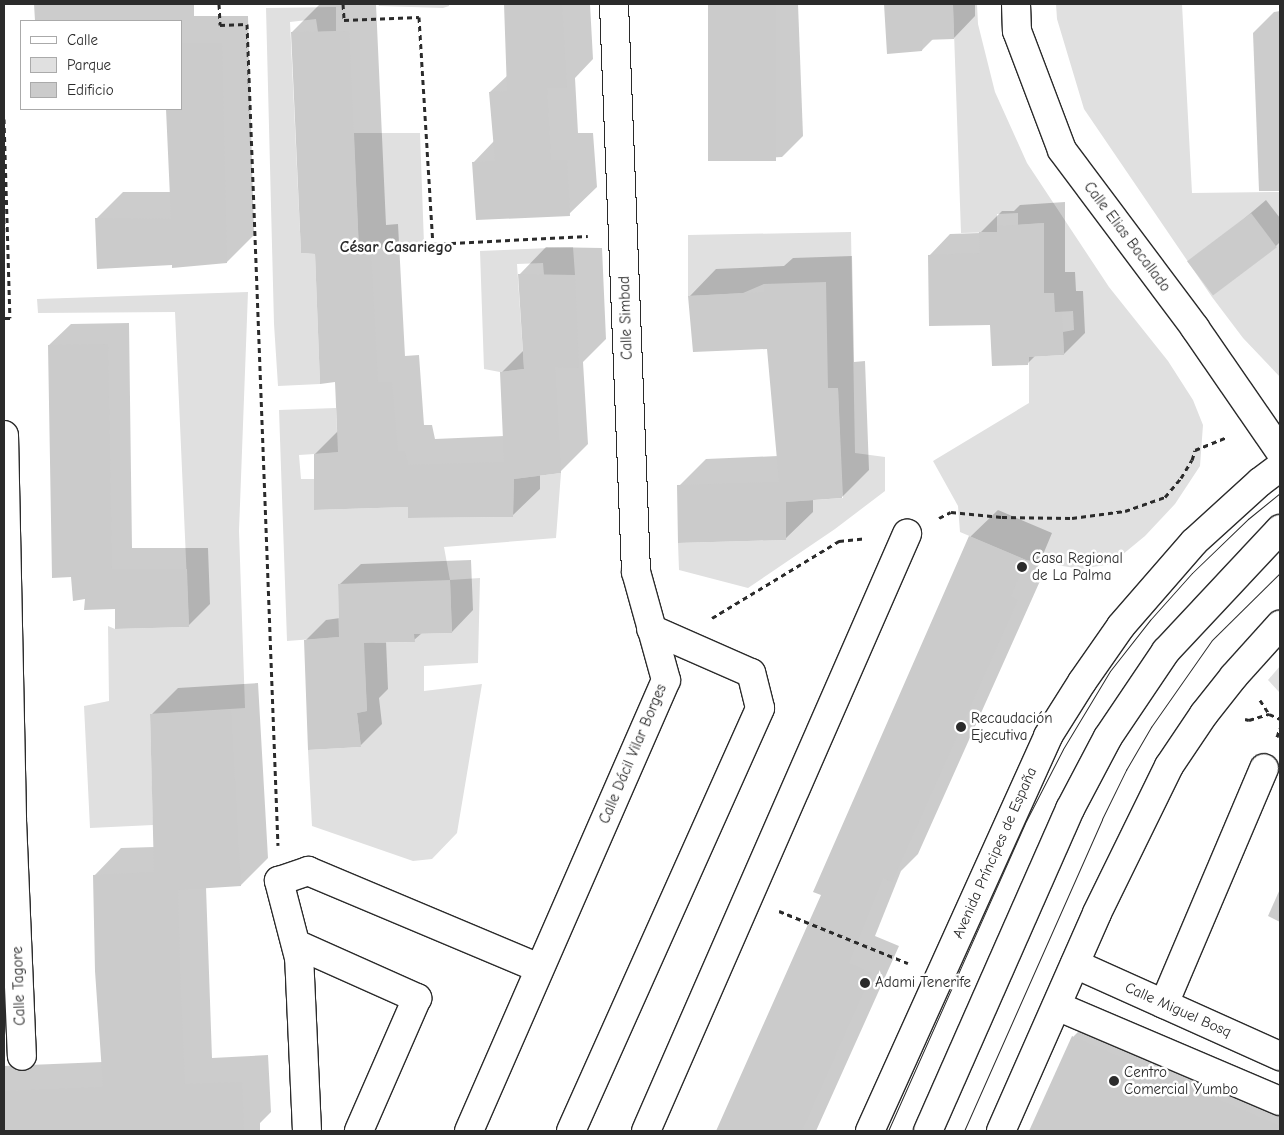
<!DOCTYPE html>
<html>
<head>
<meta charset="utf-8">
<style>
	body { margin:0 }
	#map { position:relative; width:1284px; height:1135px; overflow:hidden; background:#fff; font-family:"Comic Neue",sans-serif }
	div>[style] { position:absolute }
	.green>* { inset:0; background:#e0e0e0 }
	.shadow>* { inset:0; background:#0003 }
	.building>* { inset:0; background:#cbcbcb; transform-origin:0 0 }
	.path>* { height:3px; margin-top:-1.5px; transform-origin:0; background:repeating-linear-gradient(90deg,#2b2b2b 0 5px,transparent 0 9px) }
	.roads { filter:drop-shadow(1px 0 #2b2b2b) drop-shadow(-1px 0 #2b2b2b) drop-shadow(0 1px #2b2b2b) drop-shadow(0 -1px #2b2b2b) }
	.minor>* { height:28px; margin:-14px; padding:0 14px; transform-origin:14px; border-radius:14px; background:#fff }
	.major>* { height:28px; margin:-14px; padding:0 14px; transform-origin:14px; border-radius:14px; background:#fff }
	.tram>* { height:1px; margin:-0.5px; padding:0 0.5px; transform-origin:0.5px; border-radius:0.5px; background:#2b2b2b }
	.dots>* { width:14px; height:14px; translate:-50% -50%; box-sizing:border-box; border:2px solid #fff; border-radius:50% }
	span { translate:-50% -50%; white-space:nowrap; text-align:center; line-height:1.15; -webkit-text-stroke:5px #fff; paint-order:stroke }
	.street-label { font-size:15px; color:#2b2b2b }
	.poi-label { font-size:15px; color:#2b2b2b }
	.left { translate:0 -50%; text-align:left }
	.neighbourhood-label { font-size:16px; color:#2b2b2b; font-weight:700 }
	.frame { position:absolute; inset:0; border:5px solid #2b2b2b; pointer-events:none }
	.legend { position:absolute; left:20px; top:20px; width:162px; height:90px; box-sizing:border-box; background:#fff; border:1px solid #aaa; margin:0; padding:6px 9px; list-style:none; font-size:15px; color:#2b2b2b }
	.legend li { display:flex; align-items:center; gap:10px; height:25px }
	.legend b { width:25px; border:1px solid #aaa }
</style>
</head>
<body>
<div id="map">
	<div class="green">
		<div style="clip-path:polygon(378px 4px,449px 4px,449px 6px,443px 8px,379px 6px)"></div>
		<div style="clip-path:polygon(953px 4px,977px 4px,978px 24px,995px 92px,1027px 163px,1109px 287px,1168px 361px,1193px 400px,1203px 425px,1200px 466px,1175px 504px,1145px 536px,1111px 564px,1081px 569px,1026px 560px,960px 532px,958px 506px,933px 461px,1029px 403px,1029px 357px,1064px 355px,1063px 332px,1074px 330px,1073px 311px,1055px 312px,1044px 293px,1044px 223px,1018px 225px,1018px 213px,997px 214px,997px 232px,961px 233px)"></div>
		<div style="clip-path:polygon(1056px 4px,1182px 4px,1192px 193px,1280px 192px,1280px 377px,1243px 338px,1212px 297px,1084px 109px,1057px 19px)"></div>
		<div style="clip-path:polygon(336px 7px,336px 31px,318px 32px,316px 19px,290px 22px,301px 253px,315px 254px,320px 384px,278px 386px,274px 324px,266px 8px)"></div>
		<div style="clip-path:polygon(354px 133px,420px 133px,424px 244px,404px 244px,359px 251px)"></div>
		<div style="clip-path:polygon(851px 232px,855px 453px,885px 457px,885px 491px,835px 529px,748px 588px,679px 570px,678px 543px,786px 540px,786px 502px,843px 498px,838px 388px,828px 388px,764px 284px,743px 293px,688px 296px,688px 235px)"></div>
		<div style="clip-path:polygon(573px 247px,575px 275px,544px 275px,543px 263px,517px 264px,524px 369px,500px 372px,484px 369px,480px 251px)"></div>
		<div style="clip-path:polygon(248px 292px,239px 531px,245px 708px,150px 714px,153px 825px,90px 828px,84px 706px,109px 701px,108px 626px,115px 629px,189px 627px,175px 312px,38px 313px,37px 299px)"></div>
		<div style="clip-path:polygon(336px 408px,337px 431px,345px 431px,345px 452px,299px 455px,301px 479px,314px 479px,314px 510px,408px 507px,409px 518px,513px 517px,514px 479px,561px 473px,556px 538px,444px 547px,450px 580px,480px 578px,478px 663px,424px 666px,424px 691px,482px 684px,457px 833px,432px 859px,413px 861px,312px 826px,308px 750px,361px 747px,357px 713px,367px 711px,365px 672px,356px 637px,376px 643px,414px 642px,414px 634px,452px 633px,450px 581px,338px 585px,339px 637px,287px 641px,279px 410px)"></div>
		<div style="clip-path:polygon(1280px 666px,1280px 693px,1268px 680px)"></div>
	</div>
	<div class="shadow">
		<div style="clip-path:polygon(34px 4px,194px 4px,194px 16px,248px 16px,254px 235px,227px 262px,174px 263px,96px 219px,123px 192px,171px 192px,168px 109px,181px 109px,181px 21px,35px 21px)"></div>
		<div style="clip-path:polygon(376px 4px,386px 225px,398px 224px,405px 356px,419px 355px,424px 425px,432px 425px,435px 439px,504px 436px,501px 373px,524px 350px,519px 275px,546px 247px,602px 248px,606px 339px,583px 362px,588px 444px,561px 471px,540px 474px,540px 489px,512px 516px,315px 454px,338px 431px,336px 381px,316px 253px,292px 32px,319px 5px)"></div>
		<div style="clip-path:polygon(506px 4px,590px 4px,593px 59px,575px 78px,578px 133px,593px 133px,597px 187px,569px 214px,473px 163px,494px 141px,490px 92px,508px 75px)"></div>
		<div style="clip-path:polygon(709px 4px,798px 4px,803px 136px,782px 157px,715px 160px)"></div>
		<div style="clip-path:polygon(885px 4px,975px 4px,975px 16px,954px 38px,933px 39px,922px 50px,888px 53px)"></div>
		<div style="clip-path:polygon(1280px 11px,1280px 191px,1259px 191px,1253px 33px,1274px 12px)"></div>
		<div style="clip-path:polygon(1266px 200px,1280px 218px,1280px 242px,1276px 246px,1190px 265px)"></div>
		<div style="clip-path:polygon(1065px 202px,1065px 272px,1075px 272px,1076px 291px,1083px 291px,1085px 333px,1064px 354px,1035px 356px,1028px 363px,929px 256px,950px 234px,980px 233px,1002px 211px,1014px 211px,1020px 205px)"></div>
		<div style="clip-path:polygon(852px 256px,854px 362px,865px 361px,869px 470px,842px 497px,813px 499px,813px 512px,785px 539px,679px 486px,706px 459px,778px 456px,768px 348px,689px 297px,716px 269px,784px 266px,793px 258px)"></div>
		<div style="clip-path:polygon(129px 323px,132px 548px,208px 548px,210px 604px,188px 626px,116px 608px,86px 597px,49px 345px,71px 324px)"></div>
		<div style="clip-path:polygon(998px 510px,1052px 533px,1037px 569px,1044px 572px,918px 854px,901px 871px,875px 936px,899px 946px,816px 1131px,718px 1131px,823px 894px,970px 537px)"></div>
		<div style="clip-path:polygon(471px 560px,473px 610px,452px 632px,422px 633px,414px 640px,386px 641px,388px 689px,379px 698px,382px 724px,360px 746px,305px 641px,326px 620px,340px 618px,339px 585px,361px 564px)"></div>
		<div style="clip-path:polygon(258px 683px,268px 858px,241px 885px,206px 887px,212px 1058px,268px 1055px,271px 1112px,260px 1123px,260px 1131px,4px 1131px,4px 1066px,103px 1062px,94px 876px,121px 848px,154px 847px,151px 715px,178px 688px)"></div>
		<div style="clip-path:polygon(1280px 889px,1280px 922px,1268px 916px)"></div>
		<div style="clip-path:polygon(1101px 1009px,1280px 1088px,1280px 1131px,1031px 1131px,1074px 1036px)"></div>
	</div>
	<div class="building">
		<div style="clip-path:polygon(504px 4px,562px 4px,567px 88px,547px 88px,551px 160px,567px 160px,570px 216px,476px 220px,472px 162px,495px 161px,489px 92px,507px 91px)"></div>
		<div style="left:708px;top:4px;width:68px;height:157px"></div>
		<div style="clip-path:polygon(884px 4px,953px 4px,954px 39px,923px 40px,922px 51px,887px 54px)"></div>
		<div style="clip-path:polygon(349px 31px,359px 251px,371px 251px,378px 382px,392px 382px,398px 451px,405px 451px,408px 465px,504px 462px,500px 372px,524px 369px,518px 274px,575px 275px,579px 368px,555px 367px,561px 473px,514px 479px,513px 517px,408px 518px,408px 507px,314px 510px,314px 454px,338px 452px,335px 382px,320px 384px,315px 254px,301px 253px,291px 32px)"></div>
		<div style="clip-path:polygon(181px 43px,222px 43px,227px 263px,172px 268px,172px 265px,97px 269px,95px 218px,171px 219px,166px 109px,181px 109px)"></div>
		<div style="left:1251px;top:213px;width:43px;height:80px;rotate:53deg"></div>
		<div style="clip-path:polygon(1044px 223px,1044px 293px,1054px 293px,1055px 312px,1062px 312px,1064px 355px,1029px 357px,1028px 365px,992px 366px,990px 325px,929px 326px,928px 255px,980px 253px,979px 232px,997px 232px,997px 226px)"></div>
		<div style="clip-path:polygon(826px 282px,828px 388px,838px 388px,842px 498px,786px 502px,786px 540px,678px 543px,677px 485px,779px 482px,767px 349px,693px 352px,688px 296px,764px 292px,764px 284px)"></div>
		<div style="clip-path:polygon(108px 344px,112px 569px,187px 569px,189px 627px,115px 629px,115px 609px,84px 610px,85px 599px,73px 601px,71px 577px,52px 578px,48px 345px)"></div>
		<div style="clip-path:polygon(969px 536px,1026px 560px,1011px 596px,1018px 600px,892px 882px,883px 878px,849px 963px,872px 973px,802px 1131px,716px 1131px,821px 895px,813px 892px)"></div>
		<div style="clip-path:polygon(450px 580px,452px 633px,414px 634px,415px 642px,364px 643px,367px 711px,357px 713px,361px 747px,308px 750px,304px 640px,339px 637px,338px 584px)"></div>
		<div style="clip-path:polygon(231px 710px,241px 886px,178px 890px,180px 971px,185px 1084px,242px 1082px,244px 1131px,4px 1131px,4px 1091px,103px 1087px,95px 971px,93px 875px,154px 872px,150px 714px)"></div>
		<div style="clip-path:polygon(1072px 1036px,1280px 1126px,1280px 1131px,1029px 1131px)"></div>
	</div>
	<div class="path">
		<div style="left:219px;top:4px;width:21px;rotate:87deg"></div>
		<div style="left:220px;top:25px;width:27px;rotate:-2deg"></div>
		<div style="left:247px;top:24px;width:822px;rotate:87.84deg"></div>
		<div style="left:343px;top:4px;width:16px;rotate:86deg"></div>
		<div style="left:344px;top:20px;width:75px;rotate:-2.3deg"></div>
		<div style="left:419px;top:17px;width:227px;rotate:86.5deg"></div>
		<div style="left:433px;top:244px;width:155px;rotate:-3deg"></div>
		<div style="left:4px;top:119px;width:199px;rotate:88.3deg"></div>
		<div style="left:10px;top:318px;width:6px;rotate:180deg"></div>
		<div style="left:939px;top:518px;width:13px;rotate:-27deg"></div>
		<div style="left:951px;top:512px;width:51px;rotate:5.6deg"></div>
		<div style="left:1002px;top:517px;width:70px;rotate:0.8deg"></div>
		<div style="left:1072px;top:518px;width:53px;rotate:-7.5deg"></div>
		<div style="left:1125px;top:511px;width:42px;rotate:-19.3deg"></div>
		<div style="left:1165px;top:497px;width:25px;rotate:-50deg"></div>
		<div style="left:1181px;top:478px;width:21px;rotate:-59deg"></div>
		<div style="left:1192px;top:460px;width:10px;rotate:-73deg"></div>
		<div style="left:1195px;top:450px;width:35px;rotate:-22deg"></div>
		<div style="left:712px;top:618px;width:149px;rotate:-31.2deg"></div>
		<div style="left:839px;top:541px;width:27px;rotate:-6deg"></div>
		<div style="left:1260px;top:700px;width:17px;rotate:57deg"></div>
		<div style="left:1245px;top:719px;width:4px;rotate:14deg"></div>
		<div style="left:1249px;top:720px;width:21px;rotate:-17deg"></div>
		<div style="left:1269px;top:714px;width:12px;rotate:24deg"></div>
		<div style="left:1277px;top:737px;width:9px;rotate:-72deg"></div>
		<div style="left:779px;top:911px;width:139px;rotate:22deg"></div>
	</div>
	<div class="roads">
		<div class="minor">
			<div style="left:1016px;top:4px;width:27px;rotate:88deg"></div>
			<div style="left:1017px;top:31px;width:127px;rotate:69.3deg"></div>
			<div style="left:1062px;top:150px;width:222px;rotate:53.2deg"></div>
			<div style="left:1195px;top:328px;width:150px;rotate:55.4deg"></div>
			<div style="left:4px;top:435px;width:385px;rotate:88.8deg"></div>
			<div style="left:12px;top:820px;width:236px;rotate:87.6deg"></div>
			<div style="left:296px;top:944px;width:133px;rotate:24.1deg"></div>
			<div style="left:417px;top:998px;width:145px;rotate:113.6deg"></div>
			<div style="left:1075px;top:964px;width:225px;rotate:24.2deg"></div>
			<div style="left:1164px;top:1004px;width:256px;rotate:-67deg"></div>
			<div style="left:1057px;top:1006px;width:242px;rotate:23.1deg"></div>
			<div style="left:307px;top:1131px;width:173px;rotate:-92.6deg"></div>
			<div style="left:299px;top:958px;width:80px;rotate:-104.6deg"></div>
			<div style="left:279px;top:881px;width:31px;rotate:-19deg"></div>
			<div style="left:308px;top:871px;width:251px;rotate:22.8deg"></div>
			<div style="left:469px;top:1131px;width:492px;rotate:-66.4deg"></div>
			<div style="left:666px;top:680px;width:112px;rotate:-105.5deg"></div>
			<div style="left:636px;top:572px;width:568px;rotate:-92.22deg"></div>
			<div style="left:571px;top:1131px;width:463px;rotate:-65.9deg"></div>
			<div style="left:760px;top:708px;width:36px;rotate:-104deg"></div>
			<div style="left:751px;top:673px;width:109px;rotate:-156.3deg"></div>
			<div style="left:646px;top:1131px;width:652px;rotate:-66.39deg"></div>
			<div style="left:928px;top:1131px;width:352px;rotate:-66.2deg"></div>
			<div style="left:1070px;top:809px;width:81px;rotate:-62.2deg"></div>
			<div style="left:1108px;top:737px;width:104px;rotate:-56deg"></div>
			<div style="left:1166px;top:651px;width:167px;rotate:-46.9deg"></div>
		</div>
		<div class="major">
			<div style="left:870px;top:1131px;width:433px;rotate:-65.7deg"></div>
			<div style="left:1048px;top:736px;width:64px;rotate:-57.8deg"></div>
			<div style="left:1082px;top:682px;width:68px;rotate:-55.1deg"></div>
			<div style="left:1121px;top:626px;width:111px;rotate:-49deg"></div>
			<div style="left:1194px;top:542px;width:89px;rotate:-42.3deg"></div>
			<div style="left:1260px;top:482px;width:25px;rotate:-37deg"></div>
			<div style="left:1001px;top:1131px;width:238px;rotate:-66.2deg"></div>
			<div style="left:1097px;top:913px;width:164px;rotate:-63.9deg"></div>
			<div style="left:1169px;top:766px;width:63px;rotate:-56.1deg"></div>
			<div style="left:1204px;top:714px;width:48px;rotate:-51.7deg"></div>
			<div style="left:1234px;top:676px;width:69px;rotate:-48deg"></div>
		</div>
	</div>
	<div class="tram">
		<div style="left:888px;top:1131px;width:337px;rotate:-66deg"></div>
		<div style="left:1025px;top:823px;width:83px;rotate:-62.8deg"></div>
		<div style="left:1063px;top:749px;width:91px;rotate:-58.9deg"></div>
		<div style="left:1110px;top:671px;width:65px;rotate:-51.9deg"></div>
		<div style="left:1150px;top:620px;width:63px;rotate:-48.2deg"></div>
		<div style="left:1192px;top:573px;width:78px;rotate:-44deg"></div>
		<div style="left:1248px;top:519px;width:41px;rotate:-39.1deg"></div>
		<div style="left:964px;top:1131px;width:341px;rotate:-66.1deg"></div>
		<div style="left:1102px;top:819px;width:55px;rotate:-63.9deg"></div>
		<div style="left:1126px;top:770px;width:50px;rotate:-59.8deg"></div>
		<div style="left:1151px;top:727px;width:106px;rotate:-55deg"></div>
		<div style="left:1212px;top:640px;width:95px;rotate:-44.6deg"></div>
	</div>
	<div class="dots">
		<div style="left:1022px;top:567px;background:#2b2b2b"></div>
		<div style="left:961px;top:727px;background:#2b2b2b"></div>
		<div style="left:865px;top:983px;background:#2b2b2b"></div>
		<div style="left:1114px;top:1081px;background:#2b2b2b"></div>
	</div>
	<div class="street-label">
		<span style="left:1127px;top:237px;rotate:53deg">Calle Elias Bacallado</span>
		<span style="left:626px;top:318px;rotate:-92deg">Calle Simbad</span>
		<span style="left:633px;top:754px;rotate:-67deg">Calle Dácil Vilar Borges</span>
		<span style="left:995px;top:853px;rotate:-66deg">Avenida Príncipes de España</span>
		<span style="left:19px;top:986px;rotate:-92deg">Calle Tagore</span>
		<span style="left:1178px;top:1010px;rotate:24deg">Calle Miguel Bosq</span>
	</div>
	<div class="poi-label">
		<span class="left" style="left:1032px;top:567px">Casa Regional<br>de La Palma</span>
		<span class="left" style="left:971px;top:727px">Recaudación<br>Ejecutiva</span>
		<span class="left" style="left:875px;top:983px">Adami Tenerife</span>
		<span class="left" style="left:1124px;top:1081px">Centro<br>Comercial Yumbo</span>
	</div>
	<div class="neighbourhood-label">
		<span style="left:396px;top:247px">César Casariego</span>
	</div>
	<div class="frame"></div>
	<ul class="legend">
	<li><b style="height:6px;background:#fff"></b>Calle</li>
	<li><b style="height:14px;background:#e0e0e0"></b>Parque</li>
	<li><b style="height:14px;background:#cbcbcb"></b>Edificio</li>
	</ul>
</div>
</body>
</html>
